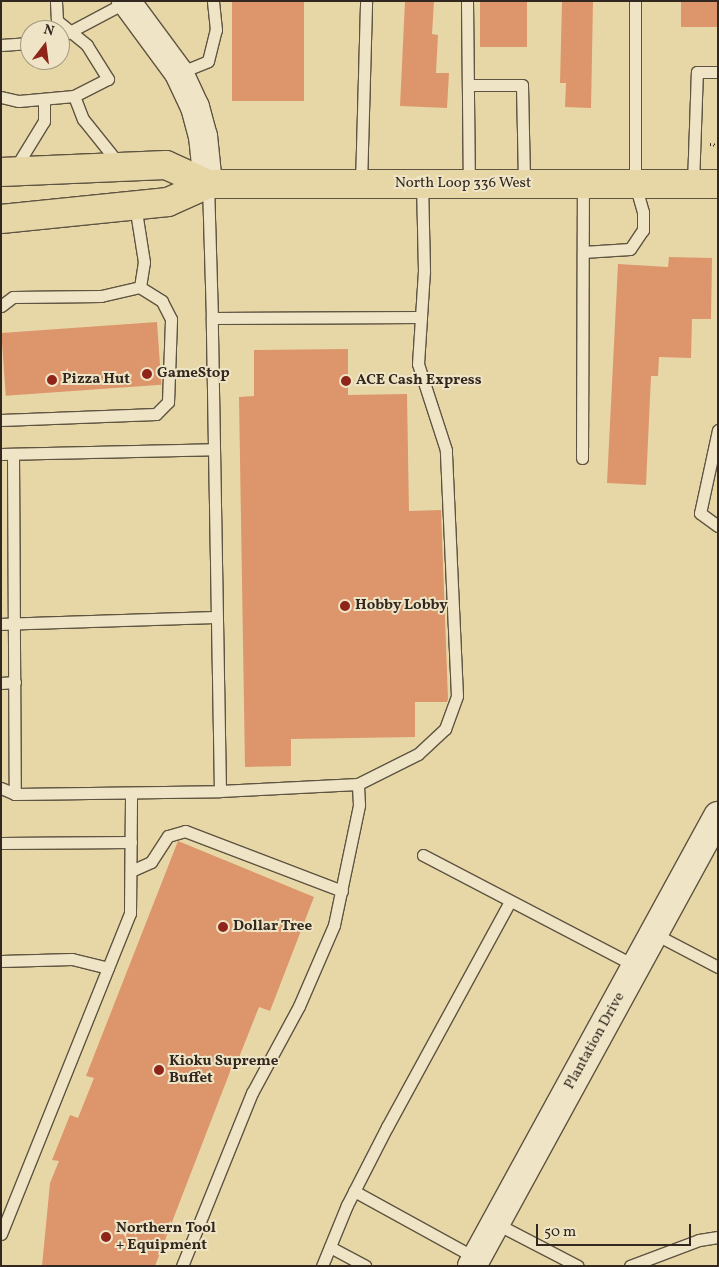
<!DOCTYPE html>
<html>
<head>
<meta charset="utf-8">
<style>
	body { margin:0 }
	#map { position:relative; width:719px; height:1267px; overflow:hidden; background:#e7d7a7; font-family:Vollkorn,serif }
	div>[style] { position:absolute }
	.building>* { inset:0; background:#dd966b; transform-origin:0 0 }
	.path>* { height:3px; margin-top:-1.5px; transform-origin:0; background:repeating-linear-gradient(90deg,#32281f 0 1px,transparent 0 3.5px) }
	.roads { filter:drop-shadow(1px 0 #5f5441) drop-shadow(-1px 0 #5f5441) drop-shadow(0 1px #5f5441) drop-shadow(0 -1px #5f5441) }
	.lane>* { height:11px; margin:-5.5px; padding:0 5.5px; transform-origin:5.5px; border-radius:5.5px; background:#efe5c6 }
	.secondary>* { height:28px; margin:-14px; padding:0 14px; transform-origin:14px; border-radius:14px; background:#efe5c6 }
	.primary>* { height:28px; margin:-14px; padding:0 14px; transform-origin:14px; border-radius:14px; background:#e7d7a7 }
	.dots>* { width:14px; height:14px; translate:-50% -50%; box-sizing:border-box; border:2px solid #efe5c6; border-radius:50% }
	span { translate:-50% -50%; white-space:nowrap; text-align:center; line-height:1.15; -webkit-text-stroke:4px #efe5c6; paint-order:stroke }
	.street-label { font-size:15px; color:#32281f }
	.poi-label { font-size:15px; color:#32281f; font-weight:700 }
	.left { translate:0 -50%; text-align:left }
	.frame { position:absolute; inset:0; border:2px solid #32281f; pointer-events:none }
	.north { position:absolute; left:20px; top:20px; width:50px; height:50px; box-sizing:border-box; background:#efe5c6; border:1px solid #a39983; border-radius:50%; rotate:15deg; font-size:14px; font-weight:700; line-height:20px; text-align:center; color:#32281f }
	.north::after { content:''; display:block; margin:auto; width:18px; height:22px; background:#8f2418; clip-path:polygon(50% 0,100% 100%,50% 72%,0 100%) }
	.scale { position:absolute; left:536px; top:1224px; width:155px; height:22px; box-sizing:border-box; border:2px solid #32281f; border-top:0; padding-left:6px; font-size:15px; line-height:18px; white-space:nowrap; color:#32281f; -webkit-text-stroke:4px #efe5c6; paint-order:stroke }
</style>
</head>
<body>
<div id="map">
	<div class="building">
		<div style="left:232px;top:1px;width:72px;height:100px"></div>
		<div style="clip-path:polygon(405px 1px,434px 1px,432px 34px,438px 35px,436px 73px,449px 73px,447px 108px,400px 106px)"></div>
		<div style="left:480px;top:1px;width:47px;height:46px"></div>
		<div style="clip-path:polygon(562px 1px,593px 1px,591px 108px,565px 107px,566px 83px,560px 83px)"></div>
		<div style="left:681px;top:1px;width:37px;height:26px"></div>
		<div style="clip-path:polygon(669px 257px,712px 258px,711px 319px,692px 319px,691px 358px,659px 357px,658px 376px,651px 376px,646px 485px,607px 483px,618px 264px,668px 267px)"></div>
		<div style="left:157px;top:322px;width:63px;height:156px;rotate:86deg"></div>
		<div style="clip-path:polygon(348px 349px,348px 395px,407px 394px,409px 511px,441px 510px,448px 699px,447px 702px,415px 702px,415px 737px,291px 739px,291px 766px,245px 767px,239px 397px,254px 396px,254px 350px)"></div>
		<div style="clip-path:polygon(178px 841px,314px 897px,270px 1011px,259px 1007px,236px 1065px,233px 1064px,155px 1266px,42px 1266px,50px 1183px,59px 1161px,52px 1160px,70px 1115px,78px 1118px,94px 1078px,86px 1076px)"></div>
	</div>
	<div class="path">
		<div style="left:710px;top:144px;width:8px;rotate:7deg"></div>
	</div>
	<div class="roads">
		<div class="lane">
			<div style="left:467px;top:1px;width:183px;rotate:89.4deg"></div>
			<div style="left:60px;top:37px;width:75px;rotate:-27.9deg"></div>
			<div style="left:1px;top:45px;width:29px;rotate:-4deg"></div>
			<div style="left:179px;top:73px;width:31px;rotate:-22deg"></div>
			<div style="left:208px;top:61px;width:32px;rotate:-76deg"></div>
			<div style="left:216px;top:30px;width:29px;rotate:-96deg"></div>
			<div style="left:468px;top:85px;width:54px"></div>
			<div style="left:522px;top:85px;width:99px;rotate:88.8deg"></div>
			<div style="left:74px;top:96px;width:25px;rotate:69deg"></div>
			<div style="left:83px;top:119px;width:58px;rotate:51.3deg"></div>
			<div style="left:1px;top:97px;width:18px;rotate:13deg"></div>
			<div style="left:19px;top:101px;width:55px;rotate:-5.2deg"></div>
			<div style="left:74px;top:96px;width:38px;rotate:-27deg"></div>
			<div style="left:108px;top:79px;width:40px;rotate:-122deg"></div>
			<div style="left:87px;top:45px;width:38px;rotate:-141deg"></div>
			<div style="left:57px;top:21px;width:20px;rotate:-93deg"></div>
			<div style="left:14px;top:170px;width:57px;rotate:-58.5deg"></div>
			<div style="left:44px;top:121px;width:21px;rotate:-90deg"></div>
			<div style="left:208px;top:184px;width:134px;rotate:88.3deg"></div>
			<div style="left:212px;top:318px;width:209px;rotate:-0.3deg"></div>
			<div style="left:421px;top:317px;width:46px;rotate:-86.3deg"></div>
			<div style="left:424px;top:271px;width:87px;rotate:-91.3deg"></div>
			<div style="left:361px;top:184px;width:183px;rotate:-88.4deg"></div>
			<div style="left:693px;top:184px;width:112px;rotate:-88deg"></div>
			<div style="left:697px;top:72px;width:21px"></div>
			<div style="left:583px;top:252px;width:47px;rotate:-3.7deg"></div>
			<div style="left:630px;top:249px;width:23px;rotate:-56deg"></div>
			<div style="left:643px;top:230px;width:18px;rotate:-90deg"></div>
			<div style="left:643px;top:212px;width:29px;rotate:-106deg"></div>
			<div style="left:635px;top:184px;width:183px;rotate:-90deg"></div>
			<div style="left:1px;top:306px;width:15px;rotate:-37deg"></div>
			<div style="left:13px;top:297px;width:88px;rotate:-0.7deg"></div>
			<div style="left:101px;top:296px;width:40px;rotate:-13deg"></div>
			<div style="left:140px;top:287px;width:25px;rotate:-81deg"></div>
			<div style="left:144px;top:262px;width:58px;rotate:-99deg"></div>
			<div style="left:1px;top:420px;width:155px;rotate:-2.2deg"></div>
			<div style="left:156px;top:414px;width:17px;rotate:-45deg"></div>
			<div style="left:168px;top:402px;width:83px;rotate:-87.9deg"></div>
			<div style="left:171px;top:319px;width:20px;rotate:-117deg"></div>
			<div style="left:162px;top:301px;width:26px;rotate:-148deg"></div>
			<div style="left:718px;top:430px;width:85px;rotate:102.2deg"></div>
			<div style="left:700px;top:513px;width:22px;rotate:36deg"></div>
			<div style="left:1px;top:454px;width:213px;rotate:-1.3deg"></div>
			<div style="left:13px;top:454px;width:340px;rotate:89.7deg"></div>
			<div style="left:582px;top:458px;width:274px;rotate:-89.8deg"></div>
			<div style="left:1px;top:624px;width:216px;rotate:-1.9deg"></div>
			<div style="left:1px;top:683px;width:14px;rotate:-4deg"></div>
			<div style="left:1px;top:788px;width:15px;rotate:23deg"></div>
			<div style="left:15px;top:794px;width:205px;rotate:-0.8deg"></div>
			<div style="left:220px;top:791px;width:473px;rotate:-91deg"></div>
			<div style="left:220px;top:791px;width:138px;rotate:-2.9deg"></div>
			<div style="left:358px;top:784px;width:67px;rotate:-26.6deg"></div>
			<div style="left:418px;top:754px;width:37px;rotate:-43deg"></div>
			<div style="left:445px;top:729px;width:35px;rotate:-70deg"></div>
			<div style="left:457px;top:696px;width:246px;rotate:-92.6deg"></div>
			<div style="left:446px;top:450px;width:90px;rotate:-108deg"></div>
			<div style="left:418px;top:364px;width:47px;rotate:-86.3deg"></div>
			<div style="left:1px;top:843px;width:130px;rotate:-0.4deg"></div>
			<div style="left:423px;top:855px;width:239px;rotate:27.6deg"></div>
			<div style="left:131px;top:871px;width:22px;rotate:-24deg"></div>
			<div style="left:151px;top:862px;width:31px;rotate:-57deg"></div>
			<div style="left:168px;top:836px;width:18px;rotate:-16deg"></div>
			<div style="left:185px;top:831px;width:168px;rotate:20.9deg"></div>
			<div style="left:653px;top:933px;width:73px;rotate:27.6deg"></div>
			<div style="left:1px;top:961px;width:71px;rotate:-1.6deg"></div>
			<div style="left:72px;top:959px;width:37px;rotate:14deg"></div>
			<div style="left:354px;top:1191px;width:139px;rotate:28.8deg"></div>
			<div style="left:495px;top:1223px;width:93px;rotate:27.4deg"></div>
			<div style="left:1px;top:1234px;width:346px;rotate:-68.1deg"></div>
			<div style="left:130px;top:913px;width:120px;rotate:-89.5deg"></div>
			<div style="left:330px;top:1247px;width:40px;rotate:28deg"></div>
			<div style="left:182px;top:1266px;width:187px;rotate:-68deg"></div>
			<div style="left:252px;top:1093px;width:99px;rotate:-61.6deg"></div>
			<div style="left:299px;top:1006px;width:88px;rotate:-66.6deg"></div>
			<div style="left:334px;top:925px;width:123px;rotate:-78.2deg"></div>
			<div style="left:359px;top:805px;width:21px;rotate:-93deg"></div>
			<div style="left:322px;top:1266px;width:66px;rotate:-67.7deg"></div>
			<div style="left:347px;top:1205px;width:88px;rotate:-62.9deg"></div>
			<div style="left:387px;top:1127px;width:257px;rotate:-61.4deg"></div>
			<div style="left:630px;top:1266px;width:74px;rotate:-20.6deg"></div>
			<div style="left:699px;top:1240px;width:19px;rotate:-9deg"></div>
		</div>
		<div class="secondary">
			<div style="left:126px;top:1px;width:89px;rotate:53.6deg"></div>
			<div style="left:179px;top:73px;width:38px;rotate:65deg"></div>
			<div style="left:195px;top:107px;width:30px;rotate:75deg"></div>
			<div style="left:203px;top:136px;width:48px;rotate:84.1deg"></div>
			<div style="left:472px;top:1266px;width:513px;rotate:-61.34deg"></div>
		</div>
		<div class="primary">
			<div style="left:1px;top:172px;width:165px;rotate:-2.4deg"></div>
			<div style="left:166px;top:165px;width:46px;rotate:24.3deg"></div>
			<div style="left:1px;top:219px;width:168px;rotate:-5.8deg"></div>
			<div style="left:168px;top:202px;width:44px;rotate:-24.2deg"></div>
			<div style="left:208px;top:184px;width:510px"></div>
		</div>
	</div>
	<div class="dots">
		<div style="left:147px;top:374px;background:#8f2418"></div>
		<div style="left:52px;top:380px;background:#8f2418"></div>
		<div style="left:346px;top:381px;background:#8f2418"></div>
		<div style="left:345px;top:606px;background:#8f2418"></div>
		<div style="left:223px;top:927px;background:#8f2418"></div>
		<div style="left:159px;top:1070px;background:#8f2418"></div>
		<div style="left:106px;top:1237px;background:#8f2418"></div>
	</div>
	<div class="street-label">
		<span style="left:463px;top:184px">North Loop 336 West</span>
		<span style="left:595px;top:1041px;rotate:-61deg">Plantation Drive</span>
	</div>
	<div class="poi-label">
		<span class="left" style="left:157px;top:374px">GameStop</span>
		<span class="left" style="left:62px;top:380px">Pizza Hut</span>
		<span class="left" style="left:356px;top:381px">ACE Cash Express</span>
		<span class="left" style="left:355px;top:606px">Hobby Lobby</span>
		<span class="left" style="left:233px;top:927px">Dollar Tree</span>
		<span class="left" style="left:169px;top:1070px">Kioku Supreme<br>Buffet</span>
		<span class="left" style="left:116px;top:1237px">Northern Tool<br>+ Equipment</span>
	</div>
	<div class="frame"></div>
	<div class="north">N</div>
	<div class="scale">50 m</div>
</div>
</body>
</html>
